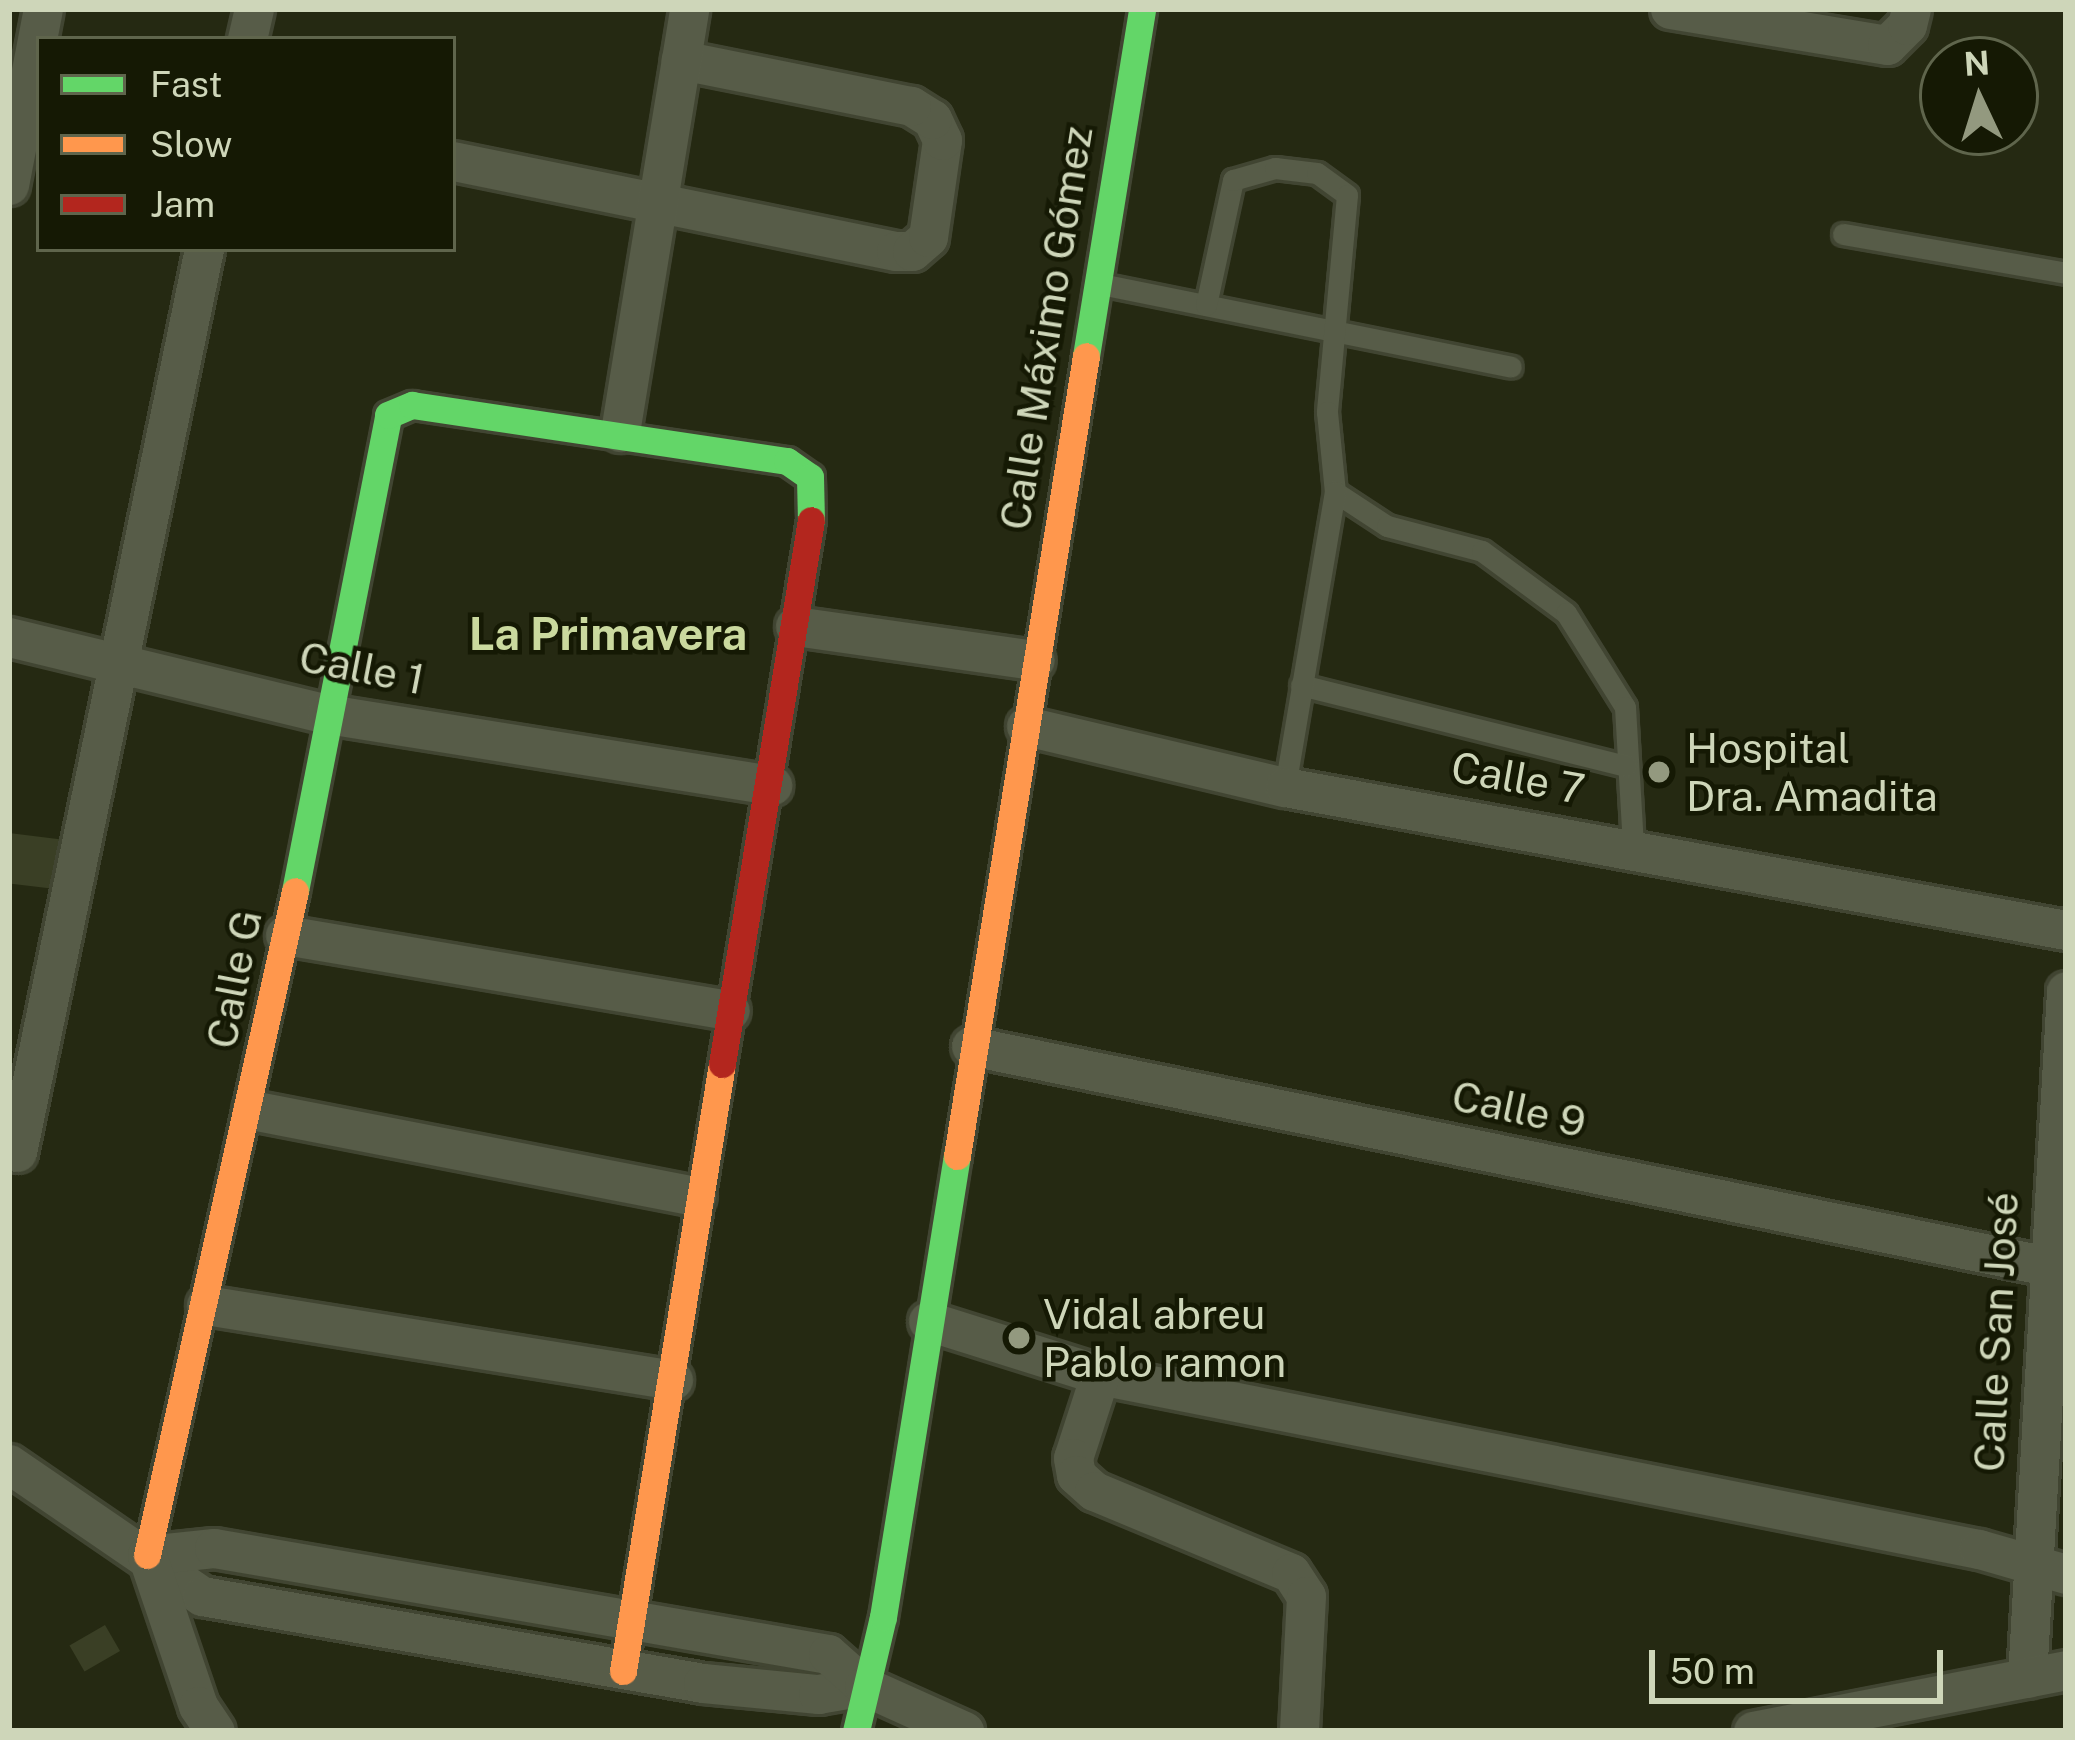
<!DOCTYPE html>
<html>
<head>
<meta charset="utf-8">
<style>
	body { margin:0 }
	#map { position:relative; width:2075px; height:1740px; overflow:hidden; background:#252912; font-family:"Public Sans",sans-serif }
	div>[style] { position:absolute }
	.building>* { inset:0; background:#3a3f25; transform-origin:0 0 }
	.roads { filter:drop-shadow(3px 0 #414532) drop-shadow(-3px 0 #414532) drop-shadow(0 3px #414532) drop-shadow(0 -3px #414532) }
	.lane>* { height:21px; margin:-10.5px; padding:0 10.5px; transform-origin:10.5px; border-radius:10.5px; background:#575c48 }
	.street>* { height:39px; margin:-19.5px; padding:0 19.5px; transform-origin:19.5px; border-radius:19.5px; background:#575c48 }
	.fast>* { height:27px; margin:-13.5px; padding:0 13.5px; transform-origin:13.5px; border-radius:13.5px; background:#63d668 }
	.slow>* { height:27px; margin:-13.5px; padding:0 13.5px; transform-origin:13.5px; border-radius:13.5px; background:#ff974d }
	.jam>* { height:27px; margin:-13.5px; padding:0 13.5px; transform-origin:13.5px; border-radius:13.5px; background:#b3261e }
	.dots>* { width:33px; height:33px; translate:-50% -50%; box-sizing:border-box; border:6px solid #151904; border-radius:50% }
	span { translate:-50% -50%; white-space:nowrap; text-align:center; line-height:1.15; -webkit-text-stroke:9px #151904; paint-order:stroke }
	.street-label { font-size:42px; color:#ced6b9 }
	.poi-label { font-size:42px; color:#ced6b9 }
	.left { translate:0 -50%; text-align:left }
	.neighbourhood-label { font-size:45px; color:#cad99e; font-weight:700 }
	.frame { position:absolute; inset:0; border:12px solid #ced6b9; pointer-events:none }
	.legend { position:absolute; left:36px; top:36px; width:420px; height:216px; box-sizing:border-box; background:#151904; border:3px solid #5f654c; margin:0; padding:15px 21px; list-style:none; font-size:36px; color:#ced6b9 }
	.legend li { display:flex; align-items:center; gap:24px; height:60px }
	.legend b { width:60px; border:3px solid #5f654c }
	.north { position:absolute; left:1919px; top:36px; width:120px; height:120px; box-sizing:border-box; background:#151904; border:3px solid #5f654c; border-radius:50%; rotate:356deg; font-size:33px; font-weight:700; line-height:48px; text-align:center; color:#ced6b9 }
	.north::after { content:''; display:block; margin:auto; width:42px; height:54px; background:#93997f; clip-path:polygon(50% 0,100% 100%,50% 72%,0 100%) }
	.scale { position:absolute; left:1649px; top:1650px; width:294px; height:54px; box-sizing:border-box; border:6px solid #ced6b9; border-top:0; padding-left:15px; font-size:36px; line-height:42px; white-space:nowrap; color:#ced6b9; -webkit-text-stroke:9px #151904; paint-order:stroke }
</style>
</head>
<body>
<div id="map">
	<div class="building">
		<div style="left:9px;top:833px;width:57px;height:50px;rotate:7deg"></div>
		<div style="left:105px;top:1625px;width:30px;height:41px;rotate:60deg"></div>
	</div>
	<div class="roads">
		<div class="lane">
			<div style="left:1843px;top:234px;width:226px;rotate:9.9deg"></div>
			<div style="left:1101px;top:284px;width:418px;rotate:11.4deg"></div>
			<div style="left:1206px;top:305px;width:128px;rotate:-77.8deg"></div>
			<div style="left:1233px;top:180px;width:44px;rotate:-15.9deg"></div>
			<div style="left:1275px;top:168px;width:42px;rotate:6.8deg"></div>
			<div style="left:1317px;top:173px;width:37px;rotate:36deg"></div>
			<div style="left:1347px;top:195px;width:218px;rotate:95.3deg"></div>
			<div style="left:1327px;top:412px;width:80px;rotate:84.3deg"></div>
			<div style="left:1335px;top:492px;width:62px;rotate:33.2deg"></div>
			<div style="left:1387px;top:526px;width:98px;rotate:14.7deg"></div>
			<div style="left:1482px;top:551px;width:104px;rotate:36.4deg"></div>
			<div style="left:1566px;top:613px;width:111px;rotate:57.9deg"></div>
			<div style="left:1625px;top:707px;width:140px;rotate:86.7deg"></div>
			<div style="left:1301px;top:685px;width:335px;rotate:14deg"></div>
			<div style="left:1285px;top:787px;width:299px;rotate:-80.4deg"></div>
		</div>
		<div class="street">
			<div style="left:1670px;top:9px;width:220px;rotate:9.4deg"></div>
			<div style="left:1887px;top:45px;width:28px;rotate:-45deg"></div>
			<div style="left:1907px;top:25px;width:16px;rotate:-76deg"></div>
			<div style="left:247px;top:39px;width:31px;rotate:-77deg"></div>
			<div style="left:453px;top:161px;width:452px;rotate:11.5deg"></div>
			<div style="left:896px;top:251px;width:16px"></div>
			<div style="left:912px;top:251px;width:21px;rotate:-41deg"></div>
			<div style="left:928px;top:237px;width:98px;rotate:-81.8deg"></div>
			<div style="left:942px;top:140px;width:23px;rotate:-115deg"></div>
			<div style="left:932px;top:119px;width:25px;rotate:-148deg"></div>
			<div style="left:911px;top:106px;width:235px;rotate:-168.7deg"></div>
			<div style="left:9px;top:185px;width:179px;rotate:-79.1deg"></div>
			<div style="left:620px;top:432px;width:429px;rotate:-80.7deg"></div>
			<div style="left:795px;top:626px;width:242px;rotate:8.1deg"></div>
			<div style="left:9px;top:637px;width:328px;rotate:13.6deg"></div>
			<div style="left:328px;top:714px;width:450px;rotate:9.1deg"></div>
			<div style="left:1026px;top:726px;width:266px;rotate:13.3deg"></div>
			<div style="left:1285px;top:787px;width:794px;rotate:10.38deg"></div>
			<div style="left:285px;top:935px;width:451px;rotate:9.6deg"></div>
			<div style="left:971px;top:1046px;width:1099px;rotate:11.55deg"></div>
			<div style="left:252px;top:1110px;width:452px;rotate:11deg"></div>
			<div style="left:17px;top:1152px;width:922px;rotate:-78.3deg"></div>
			<div style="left:206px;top:1305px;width:473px;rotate:9.1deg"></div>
			<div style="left:928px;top:1321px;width:180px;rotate:17.4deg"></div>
			<div style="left:1100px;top:1375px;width:896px;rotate:11.2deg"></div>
			<div style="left:1979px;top:1549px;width:91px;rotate:16deg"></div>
			<div style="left:1100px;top:1375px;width:87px;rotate:108deg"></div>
			<div style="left:1073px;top:1458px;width:17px;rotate:80deg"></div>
			<div style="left:1076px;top:1475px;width:24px;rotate:42deg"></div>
			<div style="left:1094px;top:1491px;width:213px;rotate:22.6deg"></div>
			<div style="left:1291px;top:1573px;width:27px;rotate:57deg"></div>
			<div style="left:1306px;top:1596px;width:135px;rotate:93deg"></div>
			<div style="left:9px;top:1464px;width:234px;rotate:34.4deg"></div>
			<div style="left:202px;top:1596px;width:508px;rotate:9.85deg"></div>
			<div style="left:703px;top:1683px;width:116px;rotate:5.5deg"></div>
			<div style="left:818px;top:1694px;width:47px;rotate:-9.9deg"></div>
			<div style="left:147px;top:1555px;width:67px;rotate:-6deg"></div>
			<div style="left:214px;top:1548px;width:623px;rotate:9.79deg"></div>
			<div style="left:828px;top:1654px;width:48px;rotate:41.6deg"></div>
			<div style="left:864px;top:1686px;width:110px;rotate:24.2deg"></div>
			<div style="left:147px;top:1555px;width:159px;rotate:71.3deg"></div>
			<div style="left:198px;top:1706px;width:30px;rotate:56deg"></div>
			<div style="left:2027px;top:1678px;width:688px;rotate:-86.75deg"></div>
			<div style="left:1753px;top:1731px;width:319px;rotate:-11deg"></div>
		</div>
		<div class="fast">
			<div style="left:1086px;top:356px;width:351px;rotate:-80.8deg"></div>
			<div style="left:295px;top:891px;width:485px;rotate:-78.9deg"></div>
			<div style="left:388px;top:415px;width:26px;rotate:-23deg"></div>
			<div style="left:412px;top:405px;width:379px;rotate:8.5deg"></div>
			<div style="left:787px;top:461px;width:28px;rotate:35deg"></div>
			<div style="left:810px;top:477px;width:43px;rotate:88.7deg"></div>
			<div style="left:856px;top:1731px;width:117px;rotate:-76.7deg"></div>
			<div style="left:883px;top:1617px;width:467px;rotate:-80.9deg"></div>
		</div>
		<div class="slow">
			<div style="left:957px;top:1156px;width:810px;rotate:-80.84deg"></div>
			<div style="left:147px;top:1555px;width:680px;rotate:-77.43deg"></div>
			<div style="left:623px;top:1671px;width:615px;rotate:-80.74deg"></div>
		</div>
		<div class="jam">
			<div style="left:722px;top:1064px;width:551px;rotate:-80.71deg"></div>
		</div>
	</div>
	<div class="dots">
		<div style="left:1659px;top:772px;background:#93997f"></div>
		<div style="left:1019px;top:1338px;background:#93997f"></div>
	</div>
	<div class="street-label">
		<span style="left:1046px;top:328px;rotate:-81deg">Calle Máximo Gómez</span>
		<span style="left:362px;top:668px;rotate:11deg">Calle 1</span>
		<span style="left:1518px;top:778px;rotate:10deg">Calle 7</span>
		<span style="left:234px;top:979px;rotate:-79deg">Calle G</span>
		<span style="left:1519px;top:1109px;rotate:12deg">Calle 9</span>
		<span style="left:1996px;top:1332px;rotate:-87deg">Calle San José</span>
	</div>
	<div class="poi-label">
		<span class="left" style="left:1686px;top:772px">Hospital<br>Dra. Amadita</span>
		<span class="left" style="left:1043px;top:1338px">Vidal abreu<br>Pablo ramon</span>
	</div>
	<div class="neighbourhood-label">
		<span style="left:608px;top:634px">La Primavera</span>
	</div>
	<div class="frame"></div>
	<ul class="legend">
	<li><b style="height:15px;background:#63d668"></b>Fast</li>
	<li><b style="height:15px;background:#ff974d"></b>Slow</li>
	<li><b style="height:15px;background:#b3261e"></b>Jam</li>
	</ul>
	<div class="north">N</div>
	<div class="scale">50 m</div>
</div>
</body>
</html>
